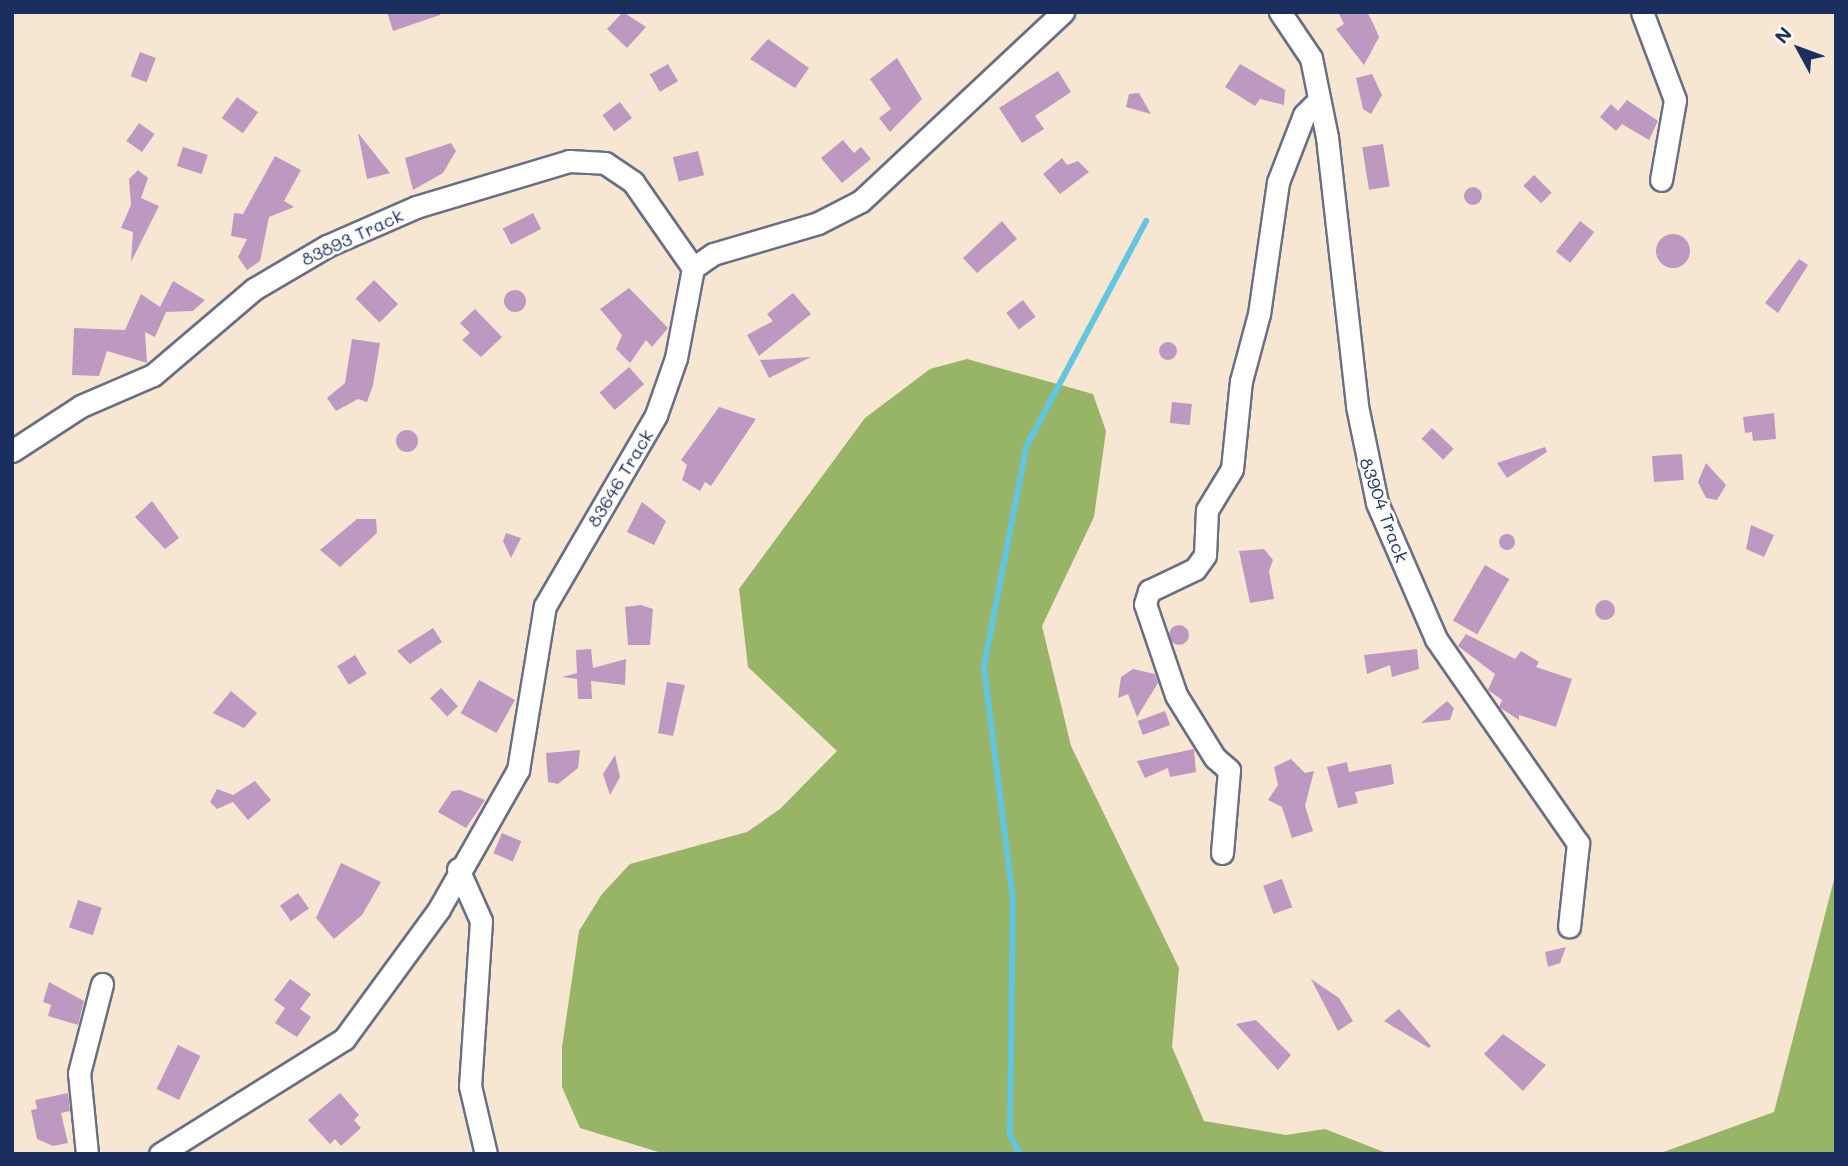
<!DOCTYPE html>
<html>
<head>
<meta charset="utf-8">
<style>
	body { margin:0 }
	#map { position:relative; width:1848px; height:1166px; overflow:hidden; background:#f7e6d1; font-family:Mali,sans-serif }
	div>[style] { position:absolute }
	.forest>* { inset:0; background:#98b466 }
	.stream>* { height:6px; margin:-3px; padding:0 3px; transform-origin:3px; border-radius:3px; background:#63c6e1 }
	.building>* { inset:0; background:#bd99c1; transform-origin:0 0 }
	.round { border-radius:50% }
	.roads { filter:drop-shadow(2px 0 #686f86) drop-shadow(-2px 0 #686f86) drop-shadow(0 2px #686f86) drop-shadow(0 -2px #686f86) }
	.street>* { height:21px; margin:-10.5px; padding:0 10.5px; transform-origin:10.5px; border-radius:10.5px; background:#fff }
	span { translate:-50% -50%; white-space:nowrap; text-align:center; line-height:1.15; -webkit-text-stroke:6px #fdfcf7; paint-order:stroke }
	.street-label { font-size:18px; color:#1b2f5e }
	.frame { position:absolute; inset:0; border:14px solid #1b2f5e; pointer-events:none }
	.north { position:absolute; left:1764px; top:14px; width:70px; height:70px; -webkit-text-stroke:5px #fdfcf7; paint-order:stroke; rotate:311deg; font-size:19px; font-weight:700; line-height:28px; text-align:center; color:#1b2f5e }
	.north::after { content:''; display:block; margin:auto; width:24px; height:32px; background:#1b2f5e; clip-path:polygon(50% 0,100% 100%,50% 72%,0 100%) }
</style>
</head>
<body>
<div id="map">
	<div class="forest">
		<div style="clip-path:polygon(967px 359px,1093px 394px,1106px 431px,1094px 517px,1042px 626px,1071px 746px,1179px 968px,1172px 1047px,1204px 1121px,1286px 1135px,1325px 1129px,1389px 1154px,665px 1154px,580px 1128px,562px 1087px,562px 1047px,579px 931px,602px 894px,630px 864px,747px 832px,780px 809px,837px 751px,748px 667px,739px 589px,865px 418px,930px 369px)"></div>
		<div style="clip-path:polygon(1836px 872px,1836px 1154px,1618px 1154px,1658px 1154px,1774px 1112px)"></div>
	</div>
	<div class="stream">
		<div style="left:1020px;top:1154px;width:21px;rotate:-118deg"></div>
		<div style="left:1010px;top:1135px;width:235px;rotate:-89.3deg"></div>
		<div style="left:1013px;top:900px;width:236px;rotate:-97.1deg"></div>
		<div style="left:984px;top:666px;width:223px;rotate:-79.1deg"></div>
		<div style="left:1026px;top:447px;width:256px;rotate:-62deg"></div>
	</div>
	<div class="building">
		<div style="clip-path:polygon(387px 12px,440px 12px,440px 15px,393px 31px)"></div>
		<div style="clip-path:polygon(623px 12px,646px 27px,627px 48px,607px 29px)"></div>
		<div style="clip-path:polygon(1338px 12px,1367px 12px,1373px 23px,1379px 37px,1364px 65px,1336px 29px,1344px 24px)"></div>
		<div style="clip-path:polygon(768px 39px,809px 68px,795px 88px,750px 59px)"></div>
		<div style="left:140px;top:52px;width:17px;height:26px;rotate:21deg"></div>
		<div style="clip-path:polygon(897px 58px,922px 99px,890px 132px,879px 118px,891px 109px,870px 79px)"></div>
		<div style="left:668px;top:64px;width:20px;height:21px;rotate:60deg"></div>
		<div style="clip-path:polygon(1240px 64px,1285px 90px,1284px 105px,1260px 99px,1255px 106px,1225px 87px)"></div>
		<div style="clip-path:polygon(1058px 71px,1071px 92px,1035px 116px,1044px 129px,1022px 143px,999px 108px)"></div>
		<div style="clip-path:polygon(1372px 74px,1382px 95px,1371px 114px,1363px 109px,1356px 78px)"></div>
		<div style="clip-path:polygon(1139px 93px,1151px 114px,1126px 107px,1129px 94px)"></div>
		<div style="left:237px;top:97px;width:26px;height:26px;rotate:36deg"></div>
		<div style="clip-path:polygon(1627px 100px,1658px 121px,1649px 140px,1622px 124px,1616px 131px,1600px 117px,1611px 104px,1618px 111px)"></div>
		<div style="left:620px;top:102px;width:20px;height:22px;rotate:53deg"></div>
		<div style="left:139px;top:123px;width:19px;height:22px;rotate:35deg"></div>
		<div style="clip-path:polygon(358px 133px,390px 173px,367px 179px)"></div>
		<div style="clip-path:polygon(843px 140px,854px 153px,861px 147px,871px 159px,842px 183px,821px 158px)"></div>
		<div style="clip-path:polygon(451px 143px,456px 151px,443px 173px,413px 190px,405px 158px)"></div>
		<div style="left:1383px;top:144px;width:43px;height:21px;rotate:81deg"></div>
		<div style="left:183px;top:147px;width:26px;height:20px;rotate:18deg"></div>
		<div style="left:698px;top:151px;width:25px;height:26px;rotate:76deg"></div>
		<div style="clip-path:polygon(275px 156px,301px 170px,284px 201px,294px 207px,269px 217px,260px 261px,247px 270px,238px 257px,247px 239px,231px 236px,234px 213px,243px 214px)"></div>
		<div style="clip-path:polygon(1062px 158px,1067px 165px,1078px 161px,1089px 172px,1060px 194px,1043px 174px)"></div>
		<div style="clip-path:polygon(138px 170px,148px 178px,141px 198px,159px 206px,131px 262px,133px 232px,121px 228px,131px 205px,129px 179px)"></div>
		<div style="left:1534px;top:175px;width:25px;height:15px;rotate:45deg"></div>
		<div class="round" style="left:1464px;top:187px;width:18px;height:18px"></div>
		<div style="left:533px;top:213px;width:18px;height:34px;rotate:63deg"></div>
		<div style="clip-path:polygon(1002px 221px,1017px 239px,977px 273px,963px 258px)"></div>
		<div style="left:1580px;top:221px;width:18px;height:39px;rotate:38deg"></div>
		<div class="round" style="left:1656px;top:234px;width:34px;height:34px"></div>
		<div style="clip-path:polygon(1799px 259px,1808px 265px,1778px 313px,1765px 303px)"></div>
		<div style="left:374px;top:280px;width:34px;height:26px;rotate:45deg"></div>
		<div style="clip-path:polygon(173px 281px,205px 300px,193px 311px,166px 312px,155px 337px,145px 332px,147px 363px,107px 351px,99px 376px,72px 375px,74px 328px,125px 330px,141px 294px,160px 307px)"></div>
		<div style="clip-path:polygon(629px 288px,668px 328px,652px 347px,646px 340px,630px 363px,616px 349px,622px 335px,600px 309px)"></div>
		<div class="round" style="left:504px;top:290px;width:22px;height:22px"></div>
		<div style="clip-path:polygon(793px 293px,811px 314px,759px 356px,747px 335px,773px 321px,767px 314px)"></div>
		<div style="left:1023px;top:300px;width:21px;height:21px;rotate:53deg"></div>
		<div style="clip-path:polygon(475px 309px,502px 337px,481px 357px,462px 340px,470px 333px,460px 323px)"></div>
		<div style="clip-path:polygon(352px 339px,380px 343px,373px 385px,367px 402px,358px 399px,336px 411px,327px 398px,345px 383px)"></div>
		<div class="round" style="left:1159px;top:342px;width:18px;height:18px"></div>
		<div style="clip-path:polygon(811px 357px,769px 378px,760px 360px)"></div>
		<div style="left:629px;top:367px;width:23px;height:39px;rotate:49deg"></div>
		<div style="left:1172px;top:402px;width:20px;height:21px;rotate:6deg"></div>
		<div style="clip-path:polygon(719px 407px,756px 419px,711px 486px,705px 482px,700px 491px,682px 480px,687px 465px,681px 460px)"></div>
		<div style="clip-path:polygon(1774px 413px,1776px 439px,1753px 441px,1752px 432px,1745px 433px,1743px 417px)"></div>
		<div style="left:1432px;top:428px;width:30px;height:15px;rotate:44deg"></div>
		<div class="round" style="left:396px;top:430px;width:22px;height:22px"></div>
		<div style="clip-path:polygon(1545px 447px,1547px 452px,1507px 478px,1497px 463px)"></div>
		<div style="left:1682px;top:454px;width:26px;height:30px;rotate:86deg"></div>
		<div style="clip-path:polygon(1706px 463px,1726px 485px,1717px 500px,1706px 498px,1698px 482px)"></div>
		<div style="clip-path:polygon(152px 501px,179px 538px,165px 549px,135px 517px)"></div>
		<div style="clip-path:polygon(642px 502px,666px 521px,654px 545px,627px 532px)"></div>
		<div style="clip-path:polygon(357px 519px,376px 519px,377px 533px,340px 567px,320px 550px)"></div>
		<div style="clip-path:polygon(1751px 525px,1774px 535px,1764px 557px,1746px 549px)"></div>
		<div style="clip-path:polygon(506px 533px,521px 538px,511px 558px,503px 541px)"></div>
		<div class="round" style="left:1499px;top:534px;width:16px;height:16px"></div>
		<div style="clip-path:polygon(1264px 549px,1273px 560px,1269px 571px,1274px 599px,1250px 603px,1239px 551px)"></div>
		<div style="left:1485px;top:565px;width:28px;height:64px;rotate:30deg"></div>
		<div class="round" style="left:1595px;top:600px;width:20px;height:20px"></div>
		<div style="clip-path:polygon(641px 605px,653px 609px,650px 645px,628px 645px,625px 607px)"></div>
		<div class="round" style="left:1169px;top:625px;width:20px;height:20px"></div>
		<div style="clip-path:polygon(433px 628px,442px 642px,410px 664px,397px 651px)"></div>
		<div style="clip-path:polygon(1466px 634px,1515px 659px,1521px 651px,1539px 662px,1536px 667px,1572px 679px,1556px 727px,1519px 715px,1519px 720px,1499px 707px,1502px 700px,1488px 690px,1495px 674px,1458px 646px)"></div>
		<div style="clip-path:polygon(591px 649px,593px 668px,626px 659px,625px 685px,591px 681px,592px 699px,578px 699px,577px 679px,562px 677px,577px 673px,576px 650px)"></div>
		<div style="clip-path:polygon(1417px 649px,1419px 669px,1392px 677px,1390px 665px,1367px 674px,1364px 655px)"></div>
		<div style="left:355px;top:655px;width:22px;height:21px;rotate:58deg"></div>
		<div style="clip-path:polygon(1133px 669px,1155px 674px,1158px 683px,1137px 717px,1128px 694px,1118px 698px,1121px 677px)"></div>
		<div style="left:479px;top:680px;width:41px;height:38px;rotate:29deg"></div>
		<div style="clip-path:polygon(667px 682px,685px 685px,673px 736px,658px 733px)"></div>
		<div style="left:441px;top:688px;width:25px;height:15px;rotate:47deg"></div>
		<div style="clip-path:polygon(231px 691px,257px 713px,244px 728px,213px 713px)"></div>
		<div style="clip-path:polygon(1447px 701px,1454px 708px,1450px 720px,1421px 723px)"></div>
		<div style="left:1165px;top:711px;width:15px;height:29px;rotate:70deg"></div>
		<div style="clip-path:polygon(1194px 749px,1196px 772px,1170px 777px,1168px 768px,1145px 778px,1137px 761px)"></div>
		<div style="clip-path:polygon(580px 750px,578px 768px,558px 784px,548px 782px,546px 753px)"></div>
		<div style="clip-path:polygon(615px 755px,620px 777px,610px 795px,603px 774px)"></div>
		<div style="clip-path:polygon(1291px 759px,1305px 773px,1314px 771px,1305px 806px,1313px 831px,1292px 838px,1282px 807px,1268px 800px,1278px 785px,1274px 767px)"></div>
		<div style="clip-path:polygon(1347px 762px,1349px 772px,1391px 764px,1394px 784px,1355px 792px,1358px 803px,1338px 808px,1327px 767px)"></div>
		<div style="clip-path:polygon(255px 781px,271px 800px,248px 820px,233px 802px,217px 809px,210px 802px,217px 789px,233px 795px)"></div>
		<div style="clip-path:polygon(460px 790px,485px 800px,466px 828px,438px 812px,452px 791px)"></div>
		<div style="left:502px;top:833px;width:21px;height:22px;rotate:23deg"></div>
		<div style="clip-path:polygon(341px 863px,381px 882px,362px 915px,334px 939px,316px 918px)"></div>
		<div style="left:1282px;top:879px;width:30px;height:20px;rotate:70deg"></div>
		<div style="left:298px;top:893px;width:19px;height:22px;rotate:55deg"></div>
		<div style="left:78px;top:900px;width:25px;height:29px;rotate:18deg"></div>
		<div style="clip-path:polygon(1566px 947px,1560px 963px,1548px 967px,1545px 952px)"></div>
		<div style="clip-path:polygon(290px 979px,311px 994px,300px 1009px,311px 1017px,297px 1037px,275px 1023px,285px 1008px,274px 1000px)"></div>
		<div style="clip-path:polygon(1311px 979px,1339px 998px,1353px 1021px,1338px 1031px)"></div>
		<div style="clip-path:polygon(49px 982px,84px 1001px,78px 1025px,48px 1016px,51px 1005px,43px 1002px)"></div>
		<div style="clip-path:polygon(1399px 1009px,1431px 1046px,1429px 1048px,1384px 1021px)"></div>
		<div style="clip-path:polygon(1256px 1020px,1291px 1055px,1278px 1070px,1236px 1024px)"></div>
		<div style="clip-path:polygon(1503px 1034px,1546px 1065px,1523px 1091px,1484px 1054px)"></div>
		<div style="left:178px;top:1045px;width:25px;height:49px;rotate:26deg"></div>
		<div style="clip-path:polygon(68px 1093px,70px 1111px,61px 1113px,68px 1143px,53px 1146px,37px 1139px,31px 1110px,37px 1109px,35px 1100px)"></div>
		<div style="clip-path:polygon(340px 1093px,359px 1115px,354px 1120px,361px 1128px,341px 1146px,335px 1139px,330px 1144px,308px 1120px)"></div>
	</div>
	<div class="roads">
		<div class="street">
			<div style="left:1280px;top:12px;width:55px;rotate:56deg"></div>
			<div style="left:1311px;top:58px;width:81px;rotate:78.6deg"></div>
			<div style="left:1327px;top:137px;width:271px;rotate:83.6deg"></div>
			<div style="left:1357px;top:406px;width:99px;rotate:78.3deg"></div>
			<div style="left:1377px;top:503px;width:148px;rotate:66.5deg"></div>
			<div style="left:1436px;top:639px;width:249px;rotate:55.2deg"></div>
			<div style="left:1578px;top:843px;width:84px;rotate:96.1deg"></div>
			<div style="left:1642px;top:12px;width:94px;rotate:69.4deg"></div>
			<div style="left:1675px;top:100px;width:81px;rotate:99.9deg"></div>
			<div style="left:12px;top:451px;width:82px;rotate:-33.1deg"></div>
			<div style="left:81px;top:406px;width:78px;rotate:-23.3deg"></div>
			<div style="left:153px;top:375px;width:133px;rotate:-40.4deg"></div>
			<div style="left:254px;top:289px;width:85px;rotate:-30.5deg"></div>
			<div style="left:327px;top:246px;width:97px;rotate:-23.7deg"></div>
			<div style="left:416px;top:207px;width:160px;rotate:-16.7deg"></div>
			<div style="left:569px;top:161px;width:36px;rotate:3deg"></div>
			<div style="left:605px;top:163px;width:34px;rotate:34deg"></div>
			<div style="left:633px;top:182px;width:105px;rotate:55.1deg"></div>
			<div style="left:1222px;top:853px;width:83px;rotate:-85.2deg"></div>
			<div style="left:1229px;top:770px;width:18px;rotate:-139deg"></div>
			<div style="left:1215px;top:758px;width:74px;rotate:-121.8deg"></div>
			<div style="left:1176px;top:695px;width:96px;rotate:-108.8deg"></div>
			<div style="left:1145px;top:604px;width:14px;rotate:-73deg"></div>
			<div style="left:1149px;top:591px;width:51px;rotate:-25.6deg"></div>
			<div style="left:1195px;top:569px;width:17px;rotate:-54deg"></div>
			<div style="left:1205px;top:555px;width:45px;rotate:-87.5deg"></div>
			<div style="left:1207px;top:510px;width:48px;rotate:-58.6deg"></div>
			<div style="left:1232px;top:469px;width:88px;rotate:-84.2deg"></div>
			<div style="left:1241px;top:381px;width:69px;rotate:-75deg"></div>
			<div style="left:1259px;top:314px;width:133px;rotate:-81.8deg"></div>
			<div style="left:1278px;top:182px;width:72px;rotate:-68.8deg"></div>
			<div style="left:1304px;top:115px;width:21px;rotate:-45deg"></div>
			<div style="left:458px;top:869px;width:57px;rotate:66.1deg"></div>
			<div style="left:481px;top:921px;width:165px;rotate:93.8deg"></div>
			<div style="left:470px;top:1086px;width:70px;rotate:76.8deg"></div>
			<div style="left:87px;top:1154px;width:81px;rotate:-95.6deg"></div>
			<div style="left:79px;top:1073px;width:92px;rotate:-75.5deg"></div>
			<div style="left:160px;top:1154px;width:217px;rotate:-32deg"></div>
			<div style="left:344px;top:1039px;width:161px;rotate:-53.8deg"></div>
			<div style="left:439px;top:909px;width:160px;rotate:-60.4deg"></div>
			<div style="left:518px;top:770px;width:166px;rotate:-80.7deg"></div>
			<div style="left:545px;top:606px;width:221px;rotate:-59.8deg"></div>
			<div style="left:656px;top:415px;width:60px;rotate:-70.7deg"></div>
			<div style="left:676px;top:358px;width:92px;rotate:-79.3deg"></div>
			<div style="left:693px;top:268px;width:24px;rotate:-35deg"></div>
			<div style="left:713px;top:254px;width:109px;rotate:-16.4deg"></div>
			<div style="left:818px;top:223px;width:48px;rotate:-27.1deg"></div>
			<div style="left:861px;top:201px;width:277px;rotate:-43.1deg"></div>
		</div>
	</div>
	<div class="street-label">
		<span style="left:352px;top:237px;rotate:-25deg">83893 Track</span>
		<span style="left:620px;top:478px;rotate:-59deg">83646 Track</span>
		<span style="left:1384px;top:510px;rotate:70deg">83904 Track</span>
	</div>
	<div class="frame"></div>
	<div class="north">N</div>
</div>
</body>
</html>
